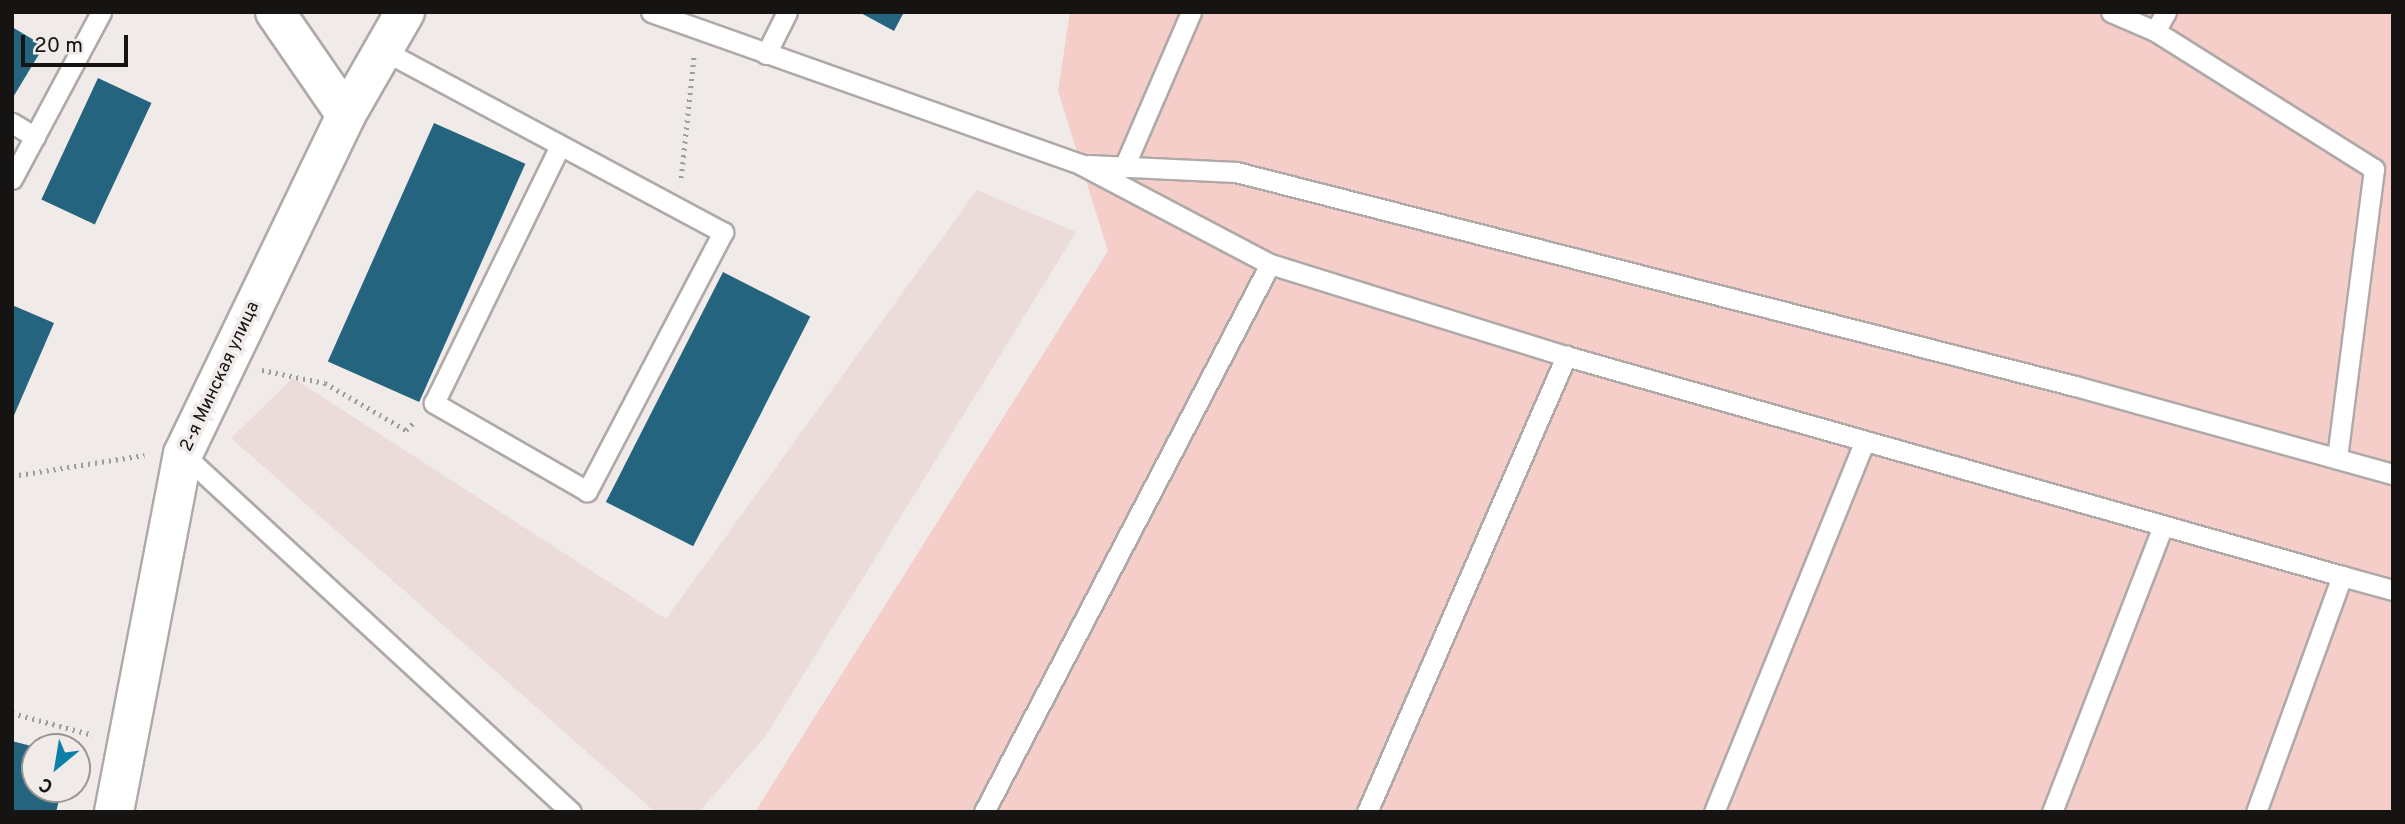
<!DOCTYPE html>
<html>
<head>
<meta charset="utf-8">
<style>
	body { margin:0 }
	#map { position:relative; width:2405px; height:824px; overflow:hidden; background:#f0eae9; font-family:Overpass,sans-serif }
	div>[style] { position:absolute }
	.built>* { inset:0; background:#ebdcda }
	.green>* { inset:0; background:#f5cdc9 }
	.building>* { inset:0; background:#25647f; transform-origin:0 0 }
	.path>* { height:4.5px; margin-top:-2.25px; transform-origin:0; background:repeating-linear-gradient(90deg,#a09c9b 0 2px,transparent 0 7px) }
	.roads { filter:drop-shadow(2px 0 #afa9a8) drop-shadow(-2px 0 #afa9a8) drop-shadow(0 2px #afa9a8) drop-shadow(0 -2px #afa9a8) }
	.service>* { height:19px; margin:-9.5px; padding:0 9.5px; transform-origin:9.5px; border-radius:9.5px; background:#fff }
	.minor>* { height:38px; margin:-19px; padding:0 19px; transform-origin:19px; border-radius:19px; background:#fff }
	span { translate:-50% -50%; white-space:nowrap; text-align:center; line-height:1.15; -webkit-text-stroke:7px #f0eae9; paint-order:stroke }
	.street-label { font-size:18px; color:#161413 }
	.frame { position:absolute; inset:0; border:14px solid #161413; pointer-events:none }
	.north { position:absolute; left:21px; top:733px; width:70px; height:70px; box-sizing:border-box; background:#f0eae9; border:2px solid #999493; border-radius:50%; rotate:210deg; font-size:19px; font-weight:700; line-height:28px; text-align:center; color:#161413 }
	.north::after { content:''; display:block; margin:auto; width:24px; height:32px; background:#0b7fa6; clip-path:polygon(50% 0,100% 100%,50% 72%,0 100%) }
	.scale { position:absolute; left:21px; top:35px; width:107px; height:32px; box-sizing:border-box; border:4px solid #161413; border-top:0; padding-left:9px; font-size:21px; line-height:24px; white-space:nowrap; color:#161413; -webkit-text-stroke:5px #f0eae9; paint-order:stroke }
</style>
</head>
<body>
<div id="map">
	<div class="built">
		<div style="clip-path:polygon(977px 190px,1076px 232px,765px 737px,699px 812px,655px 812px,231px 438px,293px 378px,666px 619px)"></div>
	</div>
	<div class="green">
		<div style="clip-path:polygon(1070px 12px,2393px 12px,2393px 812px,755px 812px,1108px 251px,1058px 91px)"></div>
	</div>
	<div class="building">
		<div style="clip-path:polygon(859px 12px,904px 12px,894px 31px)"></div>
		<div style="clip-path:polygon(12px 27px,44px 46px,12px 99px)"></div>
		<div style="left:98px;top:78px;width:59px;height:134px;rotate:25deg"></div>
		<div style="left:434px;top:123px;width:100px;height:261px;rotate:24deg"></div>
		<div style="left:723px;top:272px;width:98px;height:258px;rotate:27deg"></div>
		<div style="clip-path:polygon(12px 305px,54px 323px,12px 420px)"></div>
		<div style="clip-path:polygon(12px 741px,35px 747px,35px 789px,62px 789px,56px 812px,12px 812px)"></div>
	</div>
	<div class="path">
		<div style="left:681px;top:178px;width:125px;rotate:-84deg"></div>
		<div style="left:262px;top:370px;width:64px;rotate:11.7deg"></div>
		<div style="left:325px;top:383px;width:94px;rotate:30.1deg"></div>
		<div style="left:406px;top:430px;width:11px;rotate:-45deg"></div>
		<div style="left:12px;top:476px;width:134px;rotate:-9deg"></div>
		<div style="left:12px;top:713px;width:84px;rotate:15.2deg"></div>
	</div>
	<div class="roads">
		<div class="service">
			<div style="left:651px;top:12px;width:455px;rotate:19.5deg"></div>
			<div style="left:1080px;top:164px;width:215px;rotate:27.8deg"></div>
			<div style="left:1270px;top:264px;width:310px;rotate:17.3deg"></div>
			<div style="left:1566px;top:356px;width:807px;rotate:15.83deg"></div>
			<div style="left:2342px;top:576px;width:251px;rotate:110deg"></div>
			<div style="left:2111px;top:12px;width:48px;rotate:23.4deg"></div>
			<div style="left:2155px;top:31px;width:259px;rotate:32.2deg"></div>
			<div style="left:2374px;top:169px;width:292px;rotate:97.3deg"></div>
			<div style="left:2155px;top:31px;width:22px;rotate:-60deg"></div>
			<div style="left:383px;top:50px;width:386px;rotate:28.2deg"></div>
			<div style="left:723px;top:232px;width:293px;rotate:117.7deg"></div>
			<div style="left:587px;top:491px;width:177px;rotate:-150.1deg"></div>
			<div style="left:434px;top:403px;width:286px;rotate:-63.9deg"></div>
			<div style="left:766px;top:54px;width:47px;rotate:-63.4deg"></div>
			<div style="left:12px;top:123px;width:27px;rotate:31deg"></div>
			<div style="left:1088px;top:165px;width:148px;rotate:2.7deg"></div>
			<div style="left:1236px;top:172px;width:866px;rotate:14.31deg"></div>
			<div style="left:2075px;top:386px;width:330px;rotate:15.5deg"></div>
			<div style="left:1124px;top:167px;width:169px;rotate:-66.6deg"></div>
			<div style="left:12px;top:179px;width:189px;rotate:-61.9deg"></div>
			<div style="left:183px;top:454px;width:528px;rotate:42.7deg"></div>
			<div style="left:2342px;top:576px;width:53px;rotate:15.4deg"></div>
			<div style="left:984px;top:812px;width:618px;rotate:-62.44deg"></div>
			<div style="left:1367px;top:812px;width:498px;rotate:-66.4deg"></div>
			<div style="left:1714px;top:812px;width:399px;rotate:-67.9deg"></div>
			<div style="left:2052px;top:812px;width:307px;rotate:-68.8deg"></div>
		</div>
		<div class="minor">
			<div style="left:275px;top:12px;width:125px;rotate:55.4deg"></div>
			<div style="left:114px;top:812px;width:365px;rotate:-79.1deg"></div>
			<div style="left:183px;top:454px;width:376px;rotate:-64.3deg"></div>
			<div style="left:346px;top:115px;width:119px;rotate:-60.2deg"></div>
		</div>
	</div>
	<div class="street-label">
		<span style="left:221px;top:377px;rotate:-65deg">2-я Минская улица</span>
	</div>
	<div class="frame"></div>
	<div class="north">С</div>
	<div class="scale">20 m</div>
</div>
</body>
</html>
